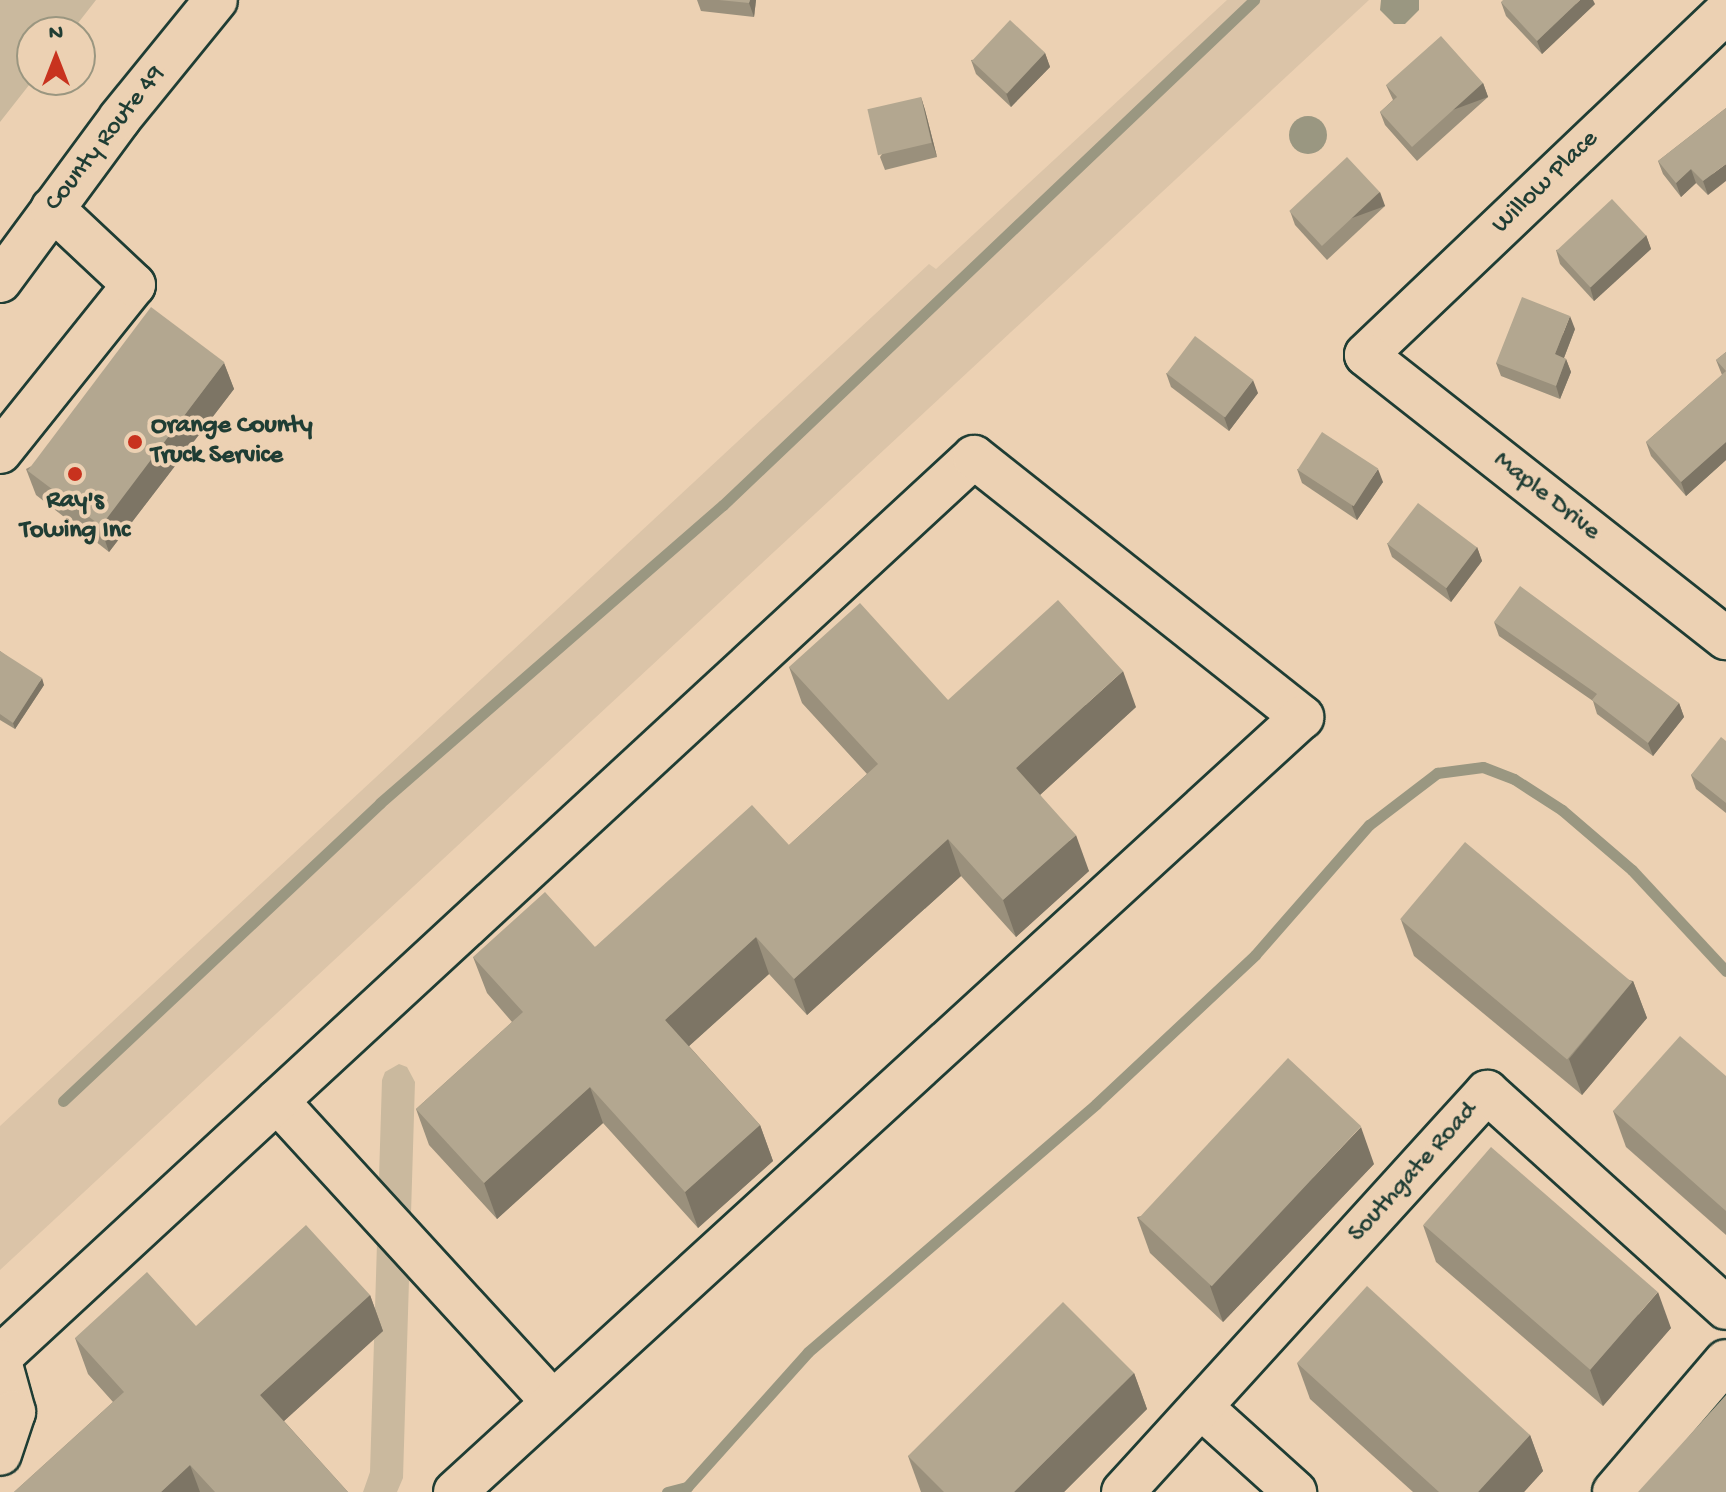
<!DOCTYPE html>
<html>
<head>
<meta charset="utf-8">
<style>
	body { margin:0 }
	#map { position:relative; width:1726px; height:1492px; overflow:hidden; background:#ecd1b3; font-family:"Gochi Hand",sans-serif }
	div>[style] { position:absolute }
	.built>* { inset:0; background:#dbc4a8 }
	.green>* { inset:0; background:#cab99e }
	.water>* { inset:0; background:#9a9781 }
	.round { border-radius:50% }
	.stream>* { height:11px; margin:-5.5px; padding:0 5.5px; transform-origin:5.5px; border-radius:5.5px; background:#9a9781 }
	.roads { filter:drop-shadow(2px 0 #1f3d34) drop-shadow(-2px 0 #1f3d34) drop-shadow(0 2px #1f3d34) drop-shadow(0 -2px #1f3d34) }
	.minor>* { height:42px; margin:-21px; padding:0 21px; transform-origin:21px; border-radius:21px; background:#ecd1b3 }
	.wall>* { inset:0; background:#9a907c }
	.shaded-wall>* { inset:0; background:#7d7565; transform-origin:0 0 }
	.building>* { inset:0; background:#b3a790; transform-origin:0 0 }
	.dots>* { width:22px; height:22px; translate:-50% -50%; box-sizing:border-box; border:4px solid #ecd1b3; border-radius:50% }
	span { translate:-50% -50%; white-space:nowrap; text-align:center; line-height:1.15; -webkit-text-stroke:8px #ecd1b3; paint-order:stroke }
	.street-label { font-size:26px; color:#1f3d34 }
	.poi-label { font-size:26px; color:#1f3d34; font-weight:700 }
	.left { translate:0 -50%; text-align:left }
	.north { position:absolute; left:16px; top:16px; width:80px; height:80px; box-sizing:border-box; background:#ecd1b3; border:2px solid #9a9680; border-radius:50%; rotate:0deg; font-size:22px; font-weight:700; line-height:32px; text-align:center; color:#1f3d34 }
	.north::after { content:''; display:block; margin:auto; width:28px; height:36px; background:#c8321e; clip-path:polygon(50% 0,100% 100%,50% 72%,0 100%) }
</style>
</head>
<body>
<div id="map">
	<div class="built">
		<div style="clip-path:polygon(1227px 0,1369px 0,0 1270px,0 1126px,929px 264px,936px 269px)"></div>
	</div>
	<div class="green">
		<div style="clip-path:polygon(0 0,96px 0,71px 32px,32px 32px,33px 80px,0 122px)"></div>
		<div style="clip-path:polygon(399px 1064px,407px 1067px,415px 1082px,403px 1478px,397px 1492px,363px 1492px,370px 1472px,382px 1080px,385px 1072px)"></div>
	</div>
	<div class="water">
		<div style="clip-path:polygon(1381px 0,1419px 0,1419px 10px,1405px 24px,1394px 24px,1380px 10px)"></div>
		<div class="round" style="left:1289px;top:116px;width:38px;height:38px"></div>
	</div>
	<div class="stream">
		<div style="left:63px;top:1101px;width:435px;rotate:-43.2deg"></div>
		<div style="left:380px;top:803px;width:454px;rotate:-41deg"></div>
		<div style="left:723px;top:505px;width:733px;rotate:-43.56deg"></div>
		<div style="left:667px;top:1492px;width:21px;rotate:-14deg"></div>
		<div style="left:687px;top:1487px;width:181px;rotate:-48.1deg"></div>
		<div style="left:808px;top:1352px;width:380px;rotate:-40.7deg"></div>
		<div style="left:1096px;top:1104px;width:218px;rotate:-43.1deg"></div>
		<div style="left:1255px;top:955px;width:173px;rotate:-48.8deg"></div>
		<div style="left:1369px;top:825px;width:86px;rotate:-37.4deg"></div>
		<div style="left:1437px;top:773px;width:46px;rotate:-7.4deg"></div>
		<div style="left:1483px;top:767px;width:33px;rotate:21deg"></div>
		<div style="left:1514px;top:779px;width:57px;rotate:32.9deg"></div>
		<div style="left:1562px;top:810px;width:92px;rotate:40.6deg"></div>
		<div style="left:1632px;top:870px;width:138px;rotate:47.1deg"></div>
	</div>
	<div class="roads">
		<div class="minor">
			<div style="left:1726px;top:12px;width:497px;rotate:136.4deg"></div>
			<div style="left:1366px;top:355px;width:458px;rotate:38.2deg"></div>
			<div style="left:0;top:281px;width:202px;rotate:-53.6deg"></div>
			<div style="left:120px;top:118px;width:152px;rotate:-50.9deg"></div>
			<div style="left:0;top:452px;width:214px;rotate:-51.3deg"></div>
			<div style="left:134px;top:285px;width:112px;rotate:-136.8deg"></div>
			<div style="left:277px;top:1101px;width:408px;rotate:47.5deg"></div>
			<div style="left:0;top:1357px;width:1326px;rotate:-42.74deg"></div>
			<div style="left:974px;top:457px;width:419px;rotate:38.4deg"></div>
			<div style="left:1302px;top:717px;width:1148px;rotate:137.54deg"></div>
			<div style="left:0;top:1361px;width:53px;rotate:74.6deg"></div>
			<div style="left:14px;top:1412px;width:44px;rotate:108.4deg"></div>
			<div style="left:1201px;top:1407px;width:127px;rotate:42.1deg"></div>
			<div style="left:1123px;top:1492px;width:541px;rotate:-47.7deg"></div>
			<div style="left:1487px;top:1092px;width:322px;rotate:42.1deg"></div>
			<div style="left:1614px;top:1492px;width:172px;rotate:-49.5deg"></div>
		</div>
	</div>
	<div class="wall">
		<div style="clip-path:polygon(697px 0,756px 0,754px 17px,701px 11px)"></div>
		<div style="clip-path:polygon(1501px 2px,1595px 4px,1542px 54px,1506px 16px)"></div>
		<div style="clip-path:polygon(1045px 53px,1050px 67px,1011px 107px,976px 74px,971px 60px)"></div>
		<div style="clip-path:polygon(1483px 83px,1488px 97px,1417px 161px,1385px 125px,1380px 112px,1393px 100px,1386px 85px)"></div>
		<div style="clip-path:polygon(921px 97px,925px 110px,937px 157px,885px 170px,880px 157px)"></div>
		<div style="clip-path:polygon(1726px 108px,1708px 195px,1696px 183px,1681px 197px,1663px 174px,1658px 161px)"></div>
		<div style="clip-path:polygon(1385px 206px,1327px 260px,1295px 225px,1290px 211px)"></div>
		<div style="clip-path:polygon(1646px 235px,1651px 249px,1594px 301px,1560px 264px,1556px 250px)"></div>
		<div style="clip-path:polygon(1575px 329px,1564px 358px,1566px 359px,1571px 372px,1560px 399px,1501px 376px,1496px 363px)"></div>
		<div style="clip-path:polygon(1726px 352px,1726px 460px,1686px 496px,1651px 456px,1646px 442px,1722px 375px,1716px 360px)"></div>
		<div style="clip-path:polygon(224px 363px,234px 389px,109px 552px,36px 495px,26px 469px)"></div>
		<div style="clip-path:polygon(1166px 373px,1258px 393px,1229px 431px,1171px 387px)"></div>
		<div style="clip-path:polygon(1297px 469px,1383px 482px,1357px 520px,1302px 483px)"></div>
		<div style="clip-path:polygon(1387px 543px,1477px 547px,1482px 561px,1451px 602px,1392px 557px)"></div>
		<div style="clip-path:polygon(1494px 622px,1679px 703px,1684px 717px,1653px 756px,1597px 714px,1593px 701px,1499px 636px)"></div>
		<div style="clip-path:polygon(0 651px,44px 685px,15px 729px,0 720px)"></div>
		<div style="clip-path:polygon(789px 667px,948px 700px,1136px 707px,1040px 795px,1089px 871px,1016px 937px,961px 876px,807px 1015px,769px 974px,689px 1046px,760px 1125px,773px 1161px,698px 1228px,603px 1123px,497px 1219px,429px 1145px,416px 1109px,512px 1022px,487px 993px,473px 957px,595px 947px,789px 845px,867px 774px,802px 703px)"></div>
		<div style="clip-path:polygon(1726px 741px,1726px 813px,1696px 789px,1691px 775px)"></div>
		<div style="clip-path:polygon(1401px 920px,1633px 981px,1647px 1018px,1582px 1095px,1414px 956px)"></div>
		<div style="clip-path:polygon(1726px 1076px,1726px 1235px,1626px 1147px,1613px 1111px)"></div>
		<div style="clip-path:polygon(1374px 1164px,1223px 1322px,1150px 1253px,1137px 1217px)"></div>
		<div style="clip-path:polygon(1423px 1225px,1671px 1328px,1603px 1406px,1436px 1262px)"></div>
		<div style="clip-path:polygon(370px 1295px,383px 1331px,284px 1421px,348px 1492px,14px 1492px,113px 1402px,88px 1374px,75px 1338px,196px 1326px)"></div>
		<div style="clip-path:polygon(1297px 1363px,1530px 1435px,1543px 1471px,1524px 1492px,1413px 1492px,1310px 1399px)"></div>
		<div style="clip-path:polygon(1134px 1373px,1147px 1409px,1064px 1492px,921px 1492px,908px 1456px)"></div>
	</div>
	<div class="shaded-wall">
		<div style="clip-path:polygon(750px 0,756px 0,754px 17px,749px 3px)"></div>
		<div style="clip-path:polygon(1580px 0,1593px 0,1595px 4px,1542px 54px,1537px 41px)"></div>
		<div style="clip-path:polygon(1045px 53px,1050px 67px,1011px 107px,1006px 93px)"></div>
		<div style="left:1483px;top:83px;width:15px;height:96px;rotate:70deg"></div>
		<div style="clip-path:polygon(921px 97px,925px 110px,937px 157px,932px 143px)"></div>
		<div style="clip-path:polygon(1726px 164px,1726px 181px,1708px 195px,1703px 181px)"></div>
		<div style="clip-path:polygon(1691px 169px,1696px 183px,1681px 197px,1676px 183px)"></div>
		<div style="left:1380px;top:192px;width:15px;height:79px;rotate:70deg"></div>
		<div style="clip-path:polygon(1646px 235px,1651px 249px,1594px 301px,1590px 287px)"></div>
		<div style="clip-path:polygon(1570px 316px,1575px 329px,1560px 368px,1555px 354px)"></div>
		<div style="clip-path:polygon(1566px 359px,1571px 372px,1560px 399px,1556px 386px)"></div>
		<div style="clip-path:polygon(224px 363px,234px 389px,109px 552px,100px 526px)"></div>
		<div style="clip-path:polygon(1253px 380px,1258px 393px,1229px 431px,1224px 417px)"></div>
		<div style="clip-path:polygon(1726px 442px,1726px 460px,1686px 496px,1681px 482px)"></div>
		<div style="clip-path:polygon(1378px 469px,1383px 482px,1357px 520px,1352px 506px)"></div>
		<div style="clip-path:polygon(1477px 547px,1482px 561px,1451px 602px,1446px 588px)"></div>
		<div style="clip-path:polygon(1123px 671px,1136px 707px,1029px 805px,1016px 768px)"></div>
		<div style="clip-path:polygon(42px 678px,44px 685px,15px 729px,13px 723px)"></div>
		<div style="clip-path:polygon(1679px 703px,1684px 717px,1653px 756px,1648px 743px)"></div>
		<div style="clip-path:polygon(1076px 835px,1089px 871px,1016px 937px,1003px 900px)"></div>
		<div style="clip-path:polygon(948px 839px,961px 876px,807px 1015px,794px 979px)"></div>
		<div style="clip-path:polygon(756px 937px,769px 974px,678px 1056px,665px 1020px)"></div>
		<div style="clip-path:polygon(1633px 981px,1647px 1018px,1582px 1095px,1569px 1059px)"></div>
		<div style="clip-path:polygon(590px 1087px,603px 1123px,497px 1219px,484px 1183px)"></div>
		<div style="clip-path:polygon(760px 1125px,773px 1161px,698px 1228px,685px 1192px)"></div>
		<div style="clip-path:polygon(1361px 1127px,1374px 1164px,1223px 1322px,1210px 1286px)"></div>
		<div style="clip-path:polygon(1658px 1292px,1671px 1328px,1603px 1406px,1590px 1370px)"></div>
		<div style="clip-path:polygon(370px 1295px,383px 1331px,273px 1431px,260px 1395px)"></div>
		<div style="clip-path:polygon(1134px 1373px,1147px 1409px,1064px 1492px,1014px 1492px)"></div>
		<div style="clip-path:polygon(1530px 1435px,1543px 1471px,1524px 1492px,1478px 1492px)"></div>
		<div style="clip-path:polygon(190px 1465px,200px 1492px,161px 1492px)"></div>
	</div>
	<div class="building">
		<div style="clip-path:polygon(719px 0,750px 0,749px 3px)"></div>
		<div style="clip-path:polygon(1503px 0,1580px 0,1537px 41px,1501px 2px)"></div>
		<div style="left:1010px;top:20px;width:48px;height:56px;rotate:43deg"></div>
		<div style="clip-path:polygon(1441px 36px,1483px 83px,1412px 147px,1380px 112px,1397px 97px,1386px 85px)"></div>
		<div style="left:921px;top:97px;width:47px;height:55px;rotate:77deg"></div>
		<div style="clip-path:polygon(1726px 108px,1726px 164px,1703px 181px,1691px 169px,1676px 183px,1658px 161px)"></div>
		<div style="left:1347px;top:157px;width:48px;height:79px;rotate:47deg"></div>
		<div style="left:1612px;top:199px;width:50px;height:76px;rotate:47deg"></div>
		<div style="clip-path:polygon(1522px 297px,1570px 316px,1555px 354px,1566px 359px,1556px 386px,1496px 363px)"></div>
		<div style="left:151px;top:307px;width:92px;height:205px;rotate:37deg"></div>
		<div style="left:1195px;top:336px;width:73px;height:47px;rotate:37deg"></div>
		<div style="clip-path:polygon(1726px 352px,1726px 442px,1681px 482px,1646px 442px,1726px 371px,1716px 360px)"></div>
		<div style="left:1322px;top:432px;width:67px;height:45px;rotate:33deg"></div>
		<div style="left:1418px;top:503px;width:74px;height:51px;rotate:37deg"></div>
		<div style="clip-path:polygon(1520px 586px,1679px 703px,1648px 743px,1592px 700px,1597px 694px,1494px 622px)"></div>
		<div style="clip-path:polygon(1058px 600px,1123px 671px,1016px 768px,1076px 835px,1003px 900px,948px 839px,794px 979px,756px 937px,665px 1020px,760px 1125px,685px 1192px,590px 1087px,484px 1183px,416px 1109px,523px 1012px,473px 957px,545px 892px,595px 947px,752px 805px,789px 845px,878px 764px,789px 667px,860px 603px,948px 700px)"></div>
		<div style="clip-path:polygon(0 651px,42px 678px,13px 723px,0 714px)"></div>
		<div style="clip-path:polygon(1721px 737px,1726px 741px,1726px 803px,1691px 775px)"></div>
		<div style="left:1465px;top:842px;width:218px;height:101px;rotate:40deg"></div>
		<div style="clip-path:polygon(1680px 1036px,1726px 1076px,1726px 1211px,1613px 1111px)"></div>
		<div style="left:1288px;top:1058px;width:100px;height:219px;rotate:43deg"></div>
		<div style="left:1491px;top:1147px;width:221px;height:103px;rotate:41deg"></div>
		<div style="clip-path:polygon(306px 1225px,370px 1295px,260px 1395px,348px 1492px,215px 1492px,190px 1465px,161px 1492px,14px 1492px,124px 1392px,75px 1338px,147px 1272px,196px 1326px)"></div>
		<div style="clip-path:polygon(1367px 1286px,1530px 1435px,1478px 1492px,1439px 1492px,1297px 1363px)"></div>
		<div style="clip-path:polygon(1063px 1302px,1134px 1373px,1014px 1492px,944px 1492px,908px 1456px)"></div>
		<div style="clip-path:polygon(1726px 1395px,1726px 1492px,1638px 1492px)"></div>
	</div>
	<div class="dots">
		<div style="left:135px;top:442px;background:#c8321e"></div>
		<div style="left:75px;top:474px;background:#c8321e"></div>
	</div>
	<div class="street-label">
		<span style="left:106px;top:139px;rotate:-52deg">County Route 49</span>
		<span style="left:1546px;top:183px;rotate:-44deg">Willow Place</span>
		<span style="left:1546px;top:497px;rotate:38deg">Maple Drive</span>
		<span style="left:1414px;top:1173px;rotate:-48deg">Southgate Road</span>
	</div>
	<div class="poi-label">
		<span class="left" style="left:151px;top:442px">Orange County<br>Truck Service</span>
		<span style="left:75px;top:517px">Ray's<br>Towing Inc</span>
	</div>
	<div class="north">N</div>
</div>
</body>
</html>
